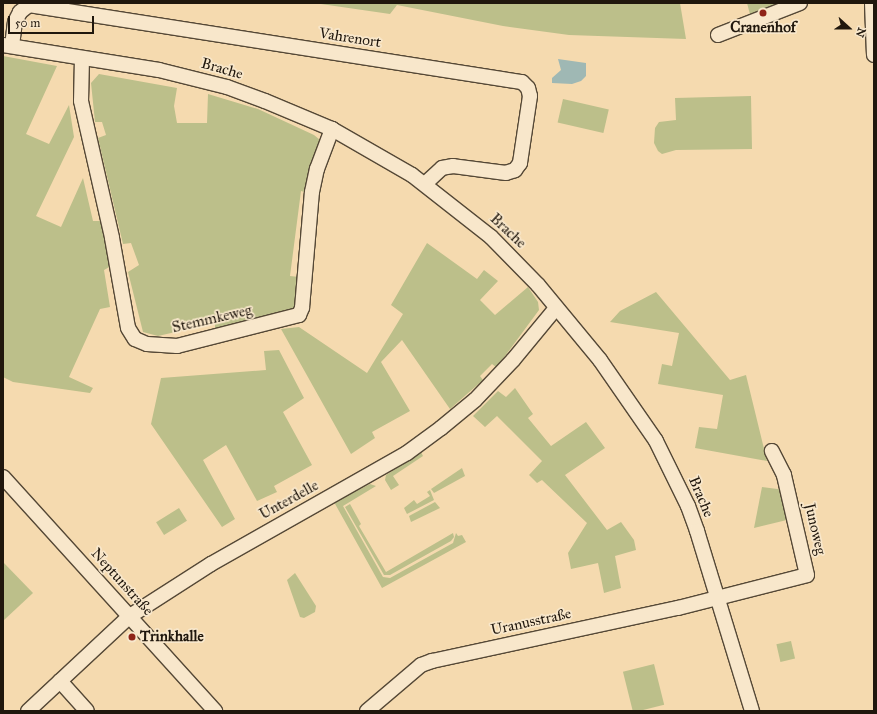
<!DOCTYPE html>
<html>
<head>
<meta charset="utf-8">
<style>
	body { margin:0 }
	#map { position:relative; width:877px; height:714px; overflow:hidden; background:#f5daaf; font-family:"IM FELL Great Primer",serif }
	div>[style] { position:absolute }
	.green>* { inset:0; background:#bcbf8a; transform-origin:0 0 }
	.water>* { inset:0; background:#9fb8b4 }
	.roads { filter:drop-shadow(1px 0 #554836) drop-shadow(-1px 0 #554836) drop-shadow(0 1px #554836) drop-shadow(0 -1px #554836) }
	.minor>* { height:14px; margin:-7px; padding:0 7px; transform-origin:7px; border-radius:7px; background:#f8e7cb }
	.dots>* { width:11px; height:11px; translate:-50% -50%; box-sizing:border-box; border:2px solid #f8e7cb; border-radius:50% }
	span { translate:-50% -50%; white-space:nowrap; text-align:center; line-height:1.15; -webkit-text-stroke:3.5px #f8e7cb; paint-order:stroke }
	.poi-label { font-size:15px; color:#20170d; font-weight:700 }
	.left { translate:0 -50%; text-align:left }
	.street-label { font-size:15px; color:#20170d }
	.frame { position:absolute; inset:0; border:4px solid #20170d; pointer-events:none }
	.north { position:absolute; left:829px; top:8px; width:40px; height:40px; -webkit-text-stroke:3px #f8e7cb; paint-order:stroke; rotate:111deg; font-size:11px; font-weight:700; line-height:16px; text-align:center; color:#20170d }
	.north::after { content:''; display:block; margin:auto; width:14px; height:18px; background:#20170d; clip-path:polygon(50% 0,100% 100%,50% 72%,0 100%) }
	.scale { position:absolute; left:8px; top:16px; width:86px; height:18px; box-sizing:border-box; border:2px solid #20170d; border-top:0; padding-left:5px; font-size:12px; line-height:14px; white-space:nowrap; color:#20170d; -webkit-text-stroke:3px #f8e7cb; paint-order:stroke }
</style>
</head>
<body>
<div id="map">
	<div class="green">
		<div style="clip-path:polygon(314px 3px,680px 3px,686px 39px,569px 35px,503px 26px,397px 5px,390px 14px)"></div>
		<div style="clip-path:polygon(747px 3px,800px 3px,752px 22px)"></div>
		<div style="clip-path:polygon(3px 56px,57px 66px,26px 134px,49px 144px,69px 105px,74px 137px,36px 216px,61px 227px,83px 178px,93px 221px,104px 221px,113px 265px,104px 270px,110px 307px,100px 309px,69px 377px,93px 388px,90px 393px,13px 382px,3px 377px)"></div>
		<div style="clip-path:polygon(99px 74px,177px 88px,174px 106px,177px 123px,207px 123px,208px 94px,258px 109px,314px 135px,325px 144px,308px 193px,301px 191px,290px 276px,299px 277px,298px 304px,290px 314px,215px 333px,215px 323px,158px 336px,143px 332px,128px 272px,139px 265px,131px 243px,123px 244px,98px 138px,106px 135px,102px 122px,95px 122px,91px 83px)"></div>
		<div style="clip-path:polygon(751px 96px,752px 149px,676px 150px,662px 154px,658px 151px,654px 143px,655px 128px,659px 122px,676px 120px,675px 98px)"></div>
		<div style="left:563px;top:99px;width:47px;height:24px;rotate:13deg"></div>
		<div style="clip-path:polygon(427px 243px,477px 279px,484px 270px,498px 281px,480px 300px,495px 315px,528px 287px,538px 302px,539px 310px,505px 356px,496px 367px,492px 364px,480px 376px,483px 380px,450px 409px,402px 340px,381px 362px,410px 411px,372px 432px,375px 438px,351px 454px,281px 329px,299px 327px,367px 373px,403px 314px,391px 305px)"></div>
		<div style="clip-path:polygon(656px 292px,730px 380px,746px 375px,767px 461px,695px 448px,699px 427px,717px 429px,723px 395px,658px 384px,662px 364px,672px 366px,679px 333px,610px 322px,620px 311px)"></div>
		<div style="clip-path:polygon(279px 350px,304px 398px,283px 412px,312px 465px,274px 486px,277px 492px,257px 501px,226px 445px,203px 460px,235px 519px,222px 527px,151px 424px,161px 378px,266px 370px,264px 351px)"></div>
		<div style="clip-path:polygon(515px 388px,533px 414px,528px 418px,551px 446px,586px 422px,605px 448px,565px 475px,607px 530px,621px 522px,634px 540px,636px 550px,615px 556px,621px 588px,604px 593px,598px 563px,571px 569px,568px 553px,587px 523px,542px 480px,537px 483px,529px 475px,542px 461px,497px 416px,485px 427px,473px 416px,498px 391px,506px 397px)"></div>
		<div style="clip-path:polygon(421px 452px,423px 456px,393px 476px,399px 485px,391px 490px,385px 480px,386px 475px)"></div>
		<div style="clip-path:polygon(462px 468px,465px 476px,434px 493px,431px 489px)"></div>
		<div style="clip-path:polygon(370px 484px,376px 486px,343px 506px,383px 577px,390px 578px,453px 543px,456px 533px,458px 536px,462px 535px,466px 542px,382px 588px,334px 502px)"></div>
		<div style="clip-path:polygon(762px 487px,785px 490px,791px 519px,754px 528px)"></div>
		<div style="clip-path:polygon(430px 490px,434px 500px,407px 514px,404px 508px,414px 500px,417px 504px,430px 496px,427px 492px)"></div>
		<div style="clip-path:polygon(435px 502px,440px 508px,411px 522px,409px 516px)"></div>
		<div style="clip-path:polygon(350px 504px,361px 524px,359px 526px,386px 572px,453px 533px,454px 537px,451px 541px,390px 575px,384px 575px,345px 507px)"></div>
		<div style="left:179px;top:508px;width:15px;height:27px;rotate:58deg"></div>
		<div style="clip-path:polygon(3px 562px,33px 593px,3px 621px)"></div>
		<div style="clip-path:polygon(295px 573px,316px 606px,315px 612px,304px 618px,300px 617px,287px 580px)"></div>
		<div style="left:791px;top:641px;width:18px;height:15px;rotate:77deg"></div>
		<div style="left:654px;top:664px;width:42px;height:32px;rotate:76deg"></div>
	</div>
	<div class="water">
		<div style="clip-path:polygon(558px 59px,586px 63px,586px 76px,581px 81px,572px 84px,552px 83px,552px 78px,561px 70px)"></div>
	</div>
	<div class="roads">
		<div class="minor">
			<div style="left:872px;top:3px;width:52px;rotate:87.8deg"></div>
			<div style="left:718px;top:35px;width:88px;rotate:-21.3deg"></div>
			<div style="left:3px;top:45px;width:158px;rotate:9.1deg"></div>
			<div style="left:159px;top:70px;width:70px;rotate:14deg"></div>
			<div style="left:227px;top:87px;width:40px;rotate:20.2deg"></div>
			<div style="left:265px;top:101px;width:73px;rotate:22.7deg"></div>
			<div style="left:332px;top:129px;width:92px;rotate:29.9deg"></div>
			<div style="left:412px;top:175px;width:100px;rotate:38.1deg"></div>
			<div style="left:491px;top:237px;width:67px;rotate:45.6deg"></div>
			<div style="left:538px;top:285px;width:97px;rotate:50.4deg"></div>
			<div style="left:600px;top:360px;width:98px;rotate:55.3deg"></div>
			<div style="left:656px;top:441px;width:72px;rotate:63.8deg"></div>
			<div style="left:688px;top:506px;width:27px;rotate:70deg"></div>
			<div style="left:697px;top:531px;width:188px;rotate:73deg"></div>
			<div style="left:12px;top:46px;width:24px;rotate:-83deg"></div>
			<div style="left:15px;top:22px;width:11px;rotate:-63deg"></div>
			<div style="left:20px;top:12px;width:11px;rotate:-38deg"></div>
			<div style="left:29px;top:5px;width:499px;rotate:8.9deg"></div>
			<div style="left:522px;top:82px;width:8px;rotate:45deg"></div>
			<div style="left:528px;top:88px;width:8px;rotate:76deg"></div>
			<div style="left:530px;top:96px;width:68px;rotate:98.5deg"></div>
			<div style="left:520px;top:163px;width:9px;rotate:126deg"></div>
			<div style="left:515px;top:170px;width:9px;rotate:162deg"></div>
			<div style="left:506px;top:173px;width:53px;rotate:-172.5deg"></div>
			<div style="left:453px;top:166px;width:11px;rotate:170deg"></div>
			<div style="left:442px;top:168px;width:23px;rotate:137deg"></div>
			<div style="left:82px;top:58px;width:43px;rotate:91.3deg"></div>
			<div style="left:81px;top:101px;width:140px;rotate:77.2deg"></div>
			<div style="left:112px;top:238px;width:91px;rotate:79.9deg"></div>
			<div style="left:128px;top:328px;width:13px;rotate:58deg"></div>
			<div style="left:135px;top:339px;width:13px;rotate:23deg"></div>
			<div style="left:147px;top:344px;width:30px;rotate:4deg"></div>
			<div style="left:177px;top:346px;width:126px;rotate:-14.3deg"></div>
			<div style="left:299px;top:315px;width:8px;rotate:-67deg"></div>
			<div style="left:302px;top:308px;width:116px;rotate:-85.1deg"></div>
			<div style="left:312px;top:192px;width:24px;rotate:-78deg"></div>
			<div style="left:317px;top:169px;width:43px;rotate:-69.4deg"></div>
			<div style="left:3px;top:477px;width:316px;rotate:47.8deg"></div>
			<div style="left:60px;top:681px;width:40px;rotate:48deg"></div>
			<div style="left:28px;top:711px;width:139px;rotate:-43deg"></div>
			<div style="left:130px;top:616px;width:96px;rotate:-32.7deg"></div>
			<div style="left:211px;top:564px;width:225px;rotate:-29.5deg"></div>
			<div style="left:407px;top:453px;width:42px;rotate:-36.3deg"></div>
			<div style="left:441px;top:428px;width:44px;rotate:-39.5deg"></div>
			<div style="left:475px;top:400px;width:55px;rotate:-46.5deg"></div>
			<div style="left:513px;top:360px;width:67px;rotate:-50.4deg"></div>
			<div style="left:367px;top:711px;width:71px;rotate:-40.4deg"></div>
			<div style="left:421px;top:665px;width:12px;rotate:-20deg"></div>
			<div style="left:432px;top:661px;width:252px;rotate:-12.2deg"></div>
			<div style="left:678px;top:608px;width:133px;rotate:-14.3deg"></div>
			<div style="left:807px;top:575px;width:103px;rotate:-103deg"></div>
			<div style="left:784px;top:475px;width:27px;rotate:-117deg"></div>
		</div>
	</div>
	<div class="dots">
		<div style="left:763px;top:13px;background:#8f2418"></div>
		<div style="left:132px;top:637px;background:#8f2418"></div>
	</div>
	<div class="poi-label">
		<span style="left:763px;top:28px">Cranenhof</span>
		<span class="left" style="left:140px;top:637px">Trinkhalle</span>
	</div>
	<div class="street-label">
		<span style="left:350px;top:38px;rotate:9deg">Vahrenort</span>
		<span style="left:222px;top:69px;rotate:16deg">Brache</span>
		<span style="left:508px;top:231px;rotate:43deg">Brache</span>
		<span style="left:212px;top:319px;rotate:-13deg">Stemmkeweg</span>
		<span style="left:701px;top:497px;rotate:67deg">Brache</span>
		<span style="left:289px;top:500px;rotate:-29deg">Unterdelle</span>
		<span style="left:815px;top:529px;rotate:77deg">Junoweg</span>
		<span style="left:122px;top:582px;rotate:48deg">Neptunstraße</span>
		<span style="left:531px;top:622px;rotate:-12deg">Uranusstraße</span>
	</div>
	<div class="frame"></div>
	<div class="north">N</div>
	<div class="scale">50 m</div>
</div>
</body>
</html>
